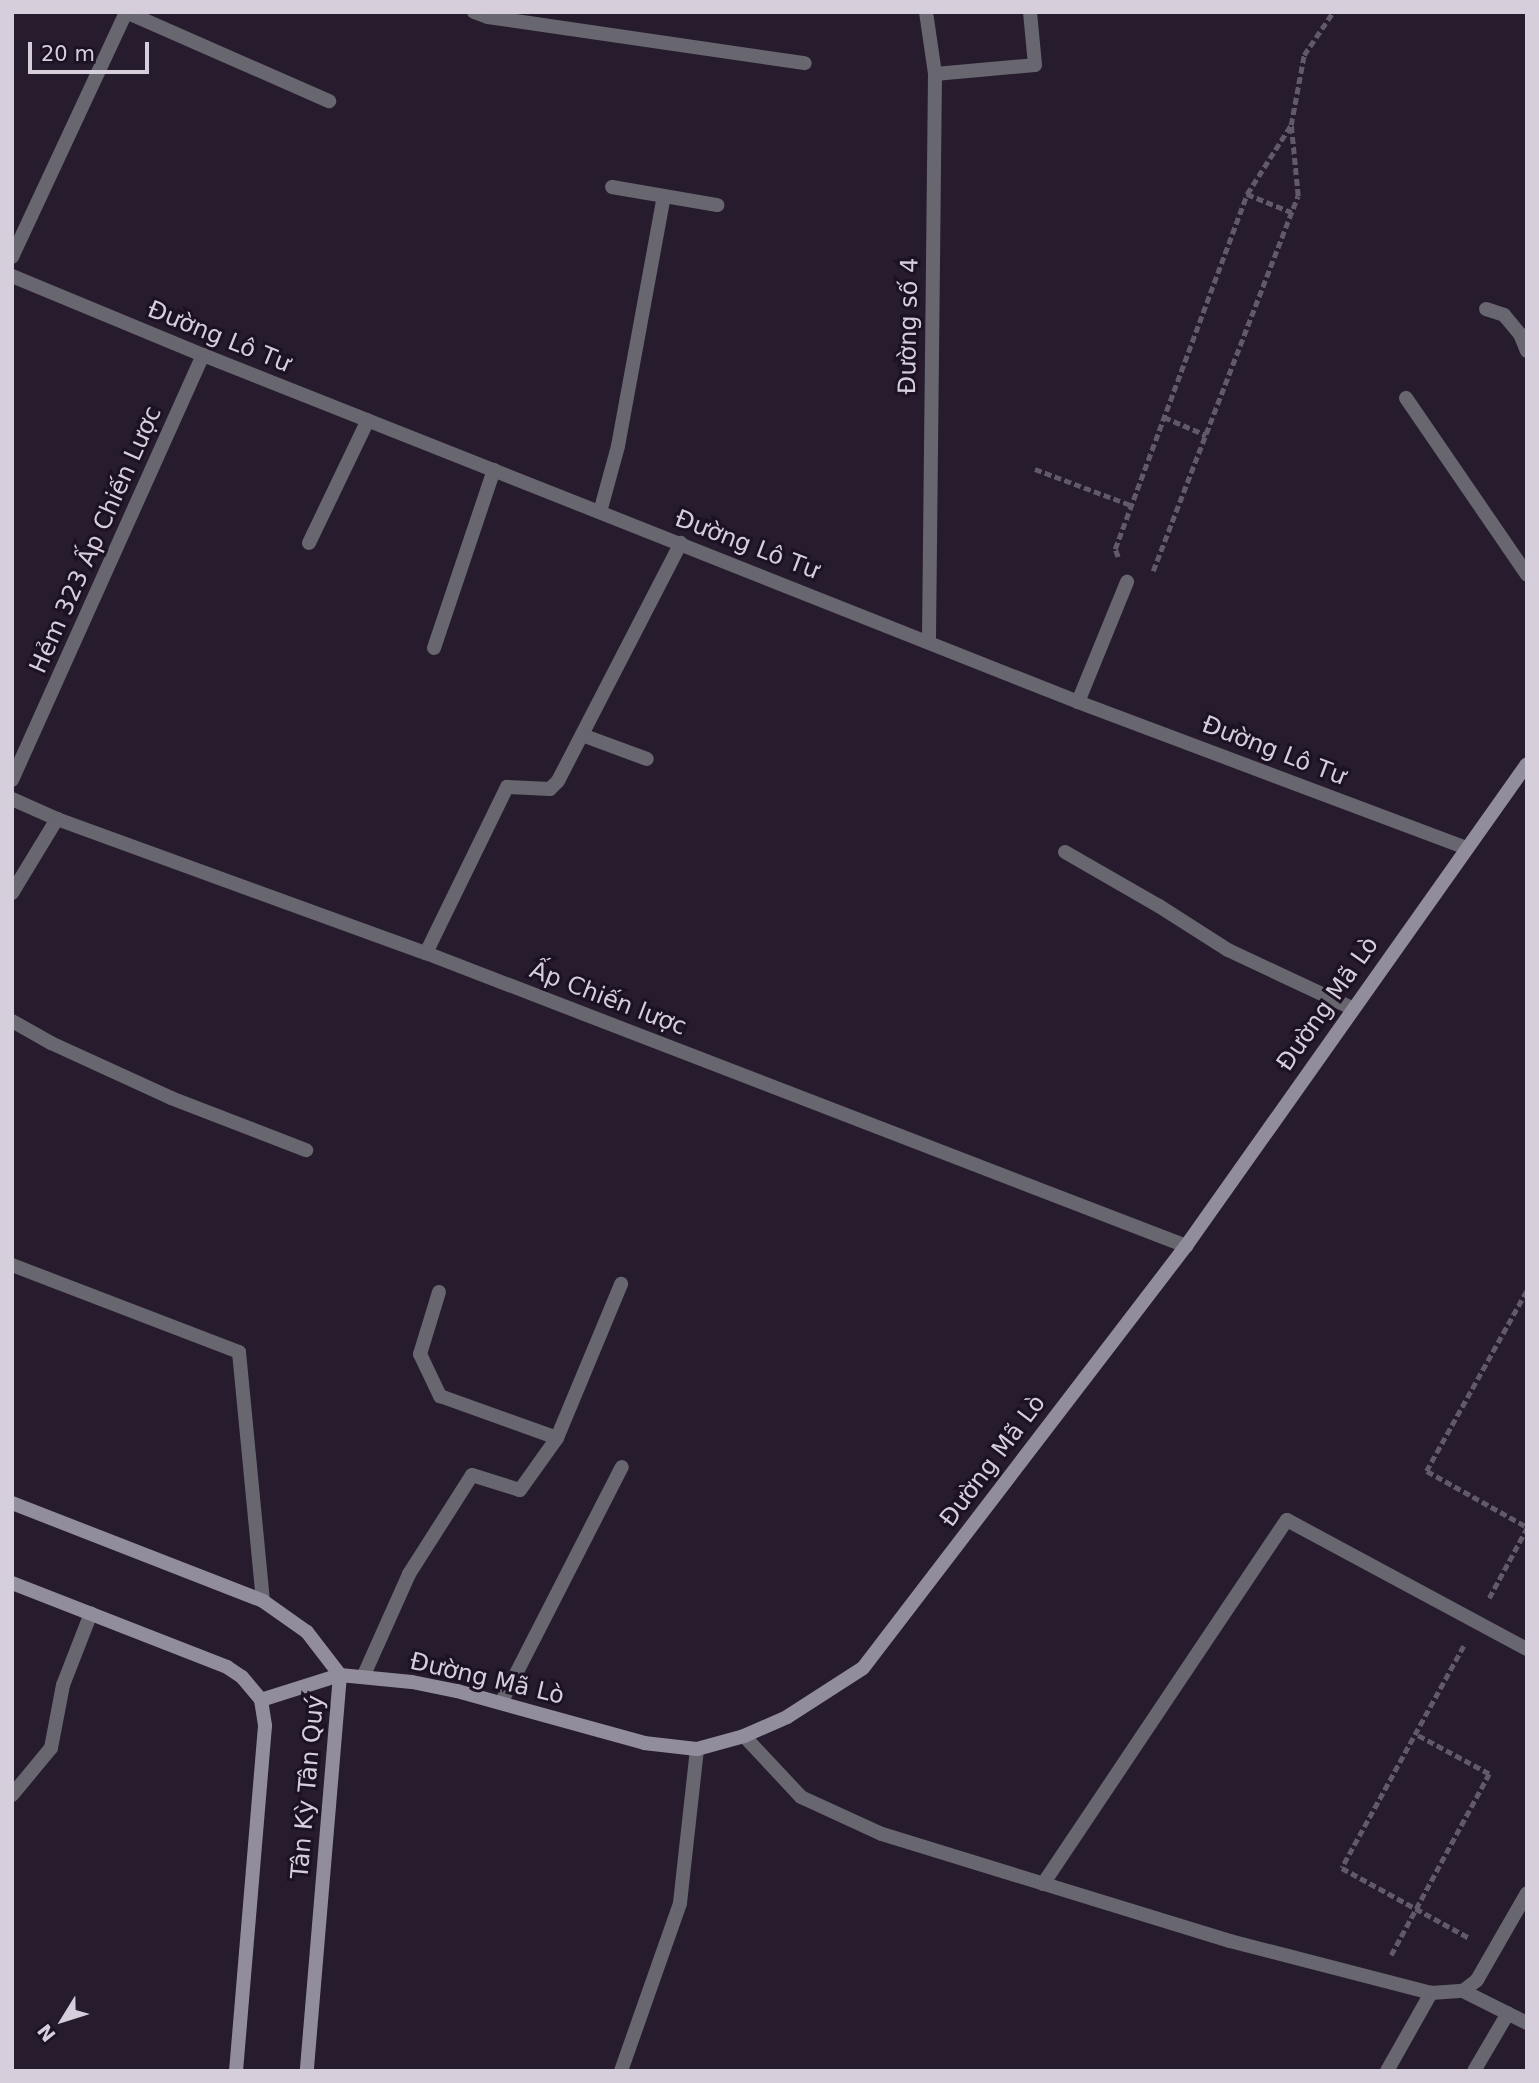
<!DOCTYPE html>
<html>
<head>
<meta charset="utf-8">
<style>
	body { margin:0 }
	#map { position:relative; width:1539px; height:2083px; overflow:hidden; background:#261c2d; font-family:"DejaVu Sans",sans-serif }
	div>[style] { position:absolute }
	.path>* { height:4.5px; margin-top:-2.25px; transform-origin:0; background:repeating-linear-gradient(90deg,#625a69 0 7px,transparent 0 10.5px) }
	.lane>* { height:14px; margin:-7px; padding:0 7px; transform-origin:7px; border-radius:7px; background:#68666f }
	.street>* { height:14px; margin:-7px; padding:0 7px; transform-origin:7px; border-radius:7px; background:#68666f }
	.secondary>* { height:14px; margin:-7px; padding:0 7px; transform-origin:7px; border-radius:7px; background:#918d9d }
	span { translate:-50% -50%; white-space:nowrap; text-align:center; line-height:1.15; -webkit-text-stroke:6px #1c1223; paint-order:stroke }
	.street-label { font-size:24px; color:#d6cfdb }
	.frame { position:absolute; inset:0; border:14px solid #d6cfdb; pointer-events:none }
	.north { position:absolute; left:28px; top:1985px; width:70px; height:70px; -webkit-text-stroke:5px #1c1223; paint-order:stroke; rotate:232deg; font-size:19px; font-weight:700; line-height:28px; text-align:center; color:#d6cfdb }
	.north::after { content:''; display:block; margin:auto; width:24px; height:32px; background:#d6cfdb; clip-path:polygon(50% 0,100% 100%,50% 72%,0 100%) }
	.scale { position:absolute; left:28px; top:42px; width:121px; height:32px; box-sizing:border-box; border:4px solid #d6cfdb; border-top:0; padding-left:9px; font-size:21px; line-height:24px; white-space:nowrap; color:#d6cfdb; -webkit-text-stroke:5px #1c1223; paint-order:stroke }
</style>
</head>
<body>
<div id="map">
	<div class="path">
		<div style="left:1247px;top:194px;width:48px;rotate:22.2deg"></div>
		<div style="left:1164px;top:417px;width:46px;rotate:23.2deg"></div>
		<div style="left:1035px;top:469px;width:103px;rotate:20.6deg"></div>
		<div style="left:1118px;top:557px;width:9px;rotate:-111deg"></div>
		<div style="left:1115px;top:549px;width:379px;rotate:-69.6deg"></div>
		<div style="left:1247px;top:194px;width:82px;rotate:-57.5deg"></div>
		<div style="left:1153px;top:571px;width:402px;rotate:-68.9deg"></div>
		<div style="left:1298px;top:196px;width:71px;rotate:-95.6deg"></div>
		<div style="left:1291px;top:125px;width:71px;rotate:-79.5deg"></div>
		<div style="left:1304px;top:55px;width:52px;rotate:-56deg"></div>
		<div style="left:1527px;top:1291px;width:206px;rotate:119.1deg"></div>
		<div style="left:1427px;top:1471px;width:115px;rotate:29.2deg"></div>
		<div style="left:1489px;top:1598px;width:80px;rotate:-61.5deg"></div>
		<div style="left:1464px;top:1646px;width:253px;rotate:118.8deg"></div>
		<div style="left:1342px;top:1868px;width:147px;rotate:28.8deg"></div>
		<div style="left:1391px;top:1955px;width:206px;rotate:-61.6deg"></div>
		<div style="left:1489px;top:1774px;width:84px;rotate:-151.6deg"></div>
	</div>
	<div class="lane">
		<div style="left:126px;top:12px;width:222px;rotate:23.7deg"></div>
		<div style="left:474px;top:12px;width:15px;rotate:20deg"></div>
		<div style="left:488px;top:17px;width:320px;rotate:8.3deg"></div>
		<div style="left:935px;top:74px;width:100px;rotate:-5.1deg"></div>
		<div style="left:1035px;top:65px;width:53px;rotate:-95.4deg"></div>
		<div style="left:612px;top:187px;width:107px;rotate:9.7deg"></div>
		<div style="left:1486px;top:309px;width:19px;rotate:18deg"></div>
		<div style="left:1504px;top:315px;width:25px;rotate:50deg"></div>
		<div style="left:1520px;top:334px;width:18px;rotate:68deg"></div>
		<div style="left:1406px;top:398px;width:214px;rotate:55.6deg"></div>
		<div style="left:600px;top:512px;width:68px;rotate:-74.7deg"></div>
		<div style="left:618px;top:446px;width:254px;rotate:-79.6deg"></div>
		<div style="left:309px;top:543px;width:136px;rotate:-64.4deg"></div>
		<div style="left:434px;top:648px;width:188px;rotate:-71.4deg"></div>
		<div style="left:1078px;top:702px;width:130px;rotate:-67.8deg"></div>
		<div style="left:582px;top:735px;width:69px;rotate:20.3deg"></div>
		<div style="left:12px;top:780px;width:466px;rotate:-65.8deg"></div>
		<div style="left:1065px;top:852px;width:108px;rotate:29.9deg"></div>
		<div style="left:1159px;top:906px;width:82px;rotate:32.5deg"></div>
		<div style="left:1228px;top:950px;width:137px;rotate:25.1deg"></div>
		<div style="left:12px;top:893px;width:87px;rotate:-58.7deg"></div>
		<div style="left:426px;top:953px;width:185px;rotate:-64deg"></div>
		<div style="left:507px;top:787px;width:43px;rotate:2.7deg"></div>
		<div style="left:550px;top:789px;width:11px;rotate:-45deg"></div>
		<div style="left:558px;top:781px;width:268px;rotate:-62.7deg"></div>
		<div style="left:12px;top:1021px;width:45px;rotate:29.4deg"></div>
		<div style="left:51px;top:1043px;width:132px;rotate:24.6deg"></div>
		<div style="left:171px;top:1098px;width:145px;rotate:21.1deg"></div>
		<div style="left:12px;top:1265px;width:243px;rotate:21deg"></div>
		<div style="left:239px;top:1352px;width:250px;rotate:84.5deg"></div>
		<div style="left:439px;top:1292px;width:65px;rotate:107deg"></div>
		<div style="left:420px;top:1354px;width:47px;rotate:64.5deg"></div>
		<div style="left:440px;top:1396px;width:124px;rotate:19.7deg"></div>
		<div style="left:363px;top:1677px;width:113px;rotate:-65.9deg"></div>
		<div style="left:409px;top:1574px;width:117px;rotate:-57.5deg"></div>
		<div style="left:472px;top:1475px;width:50px;rotate:17.4deg"></div>
		<div style="left:520px;top:1490px;width:64px;rotate:-54.6deg"></div>
		<div style="left:557px;top:1438px;width:167px;rotate:-67.4deg"></div>
		<div style="left:501px;top:1703px;width:265px;rotate:-62.9deg"></div>
		<div style="left:12px;top:1795px;width:61px;rotate:-50.3deg"></div>
		<div style="left:51px;top:1748px;width:64px;rotate:-79.2deg"></div>
		<div style="left:63px;top:1685px;width:77px;rotate:-68.7deg"></div>
		<div style="left:1043px;top:1884px;width:438px;rotate:-56.2deg"></div>
		<div style="left:1287px;top:1520px;width:272px;rotate:28.3deg"></div>
		<div style="left:1463px;top:1991px;width:72px;rotate:26.6deg"></div>
		<div style="left:621px;top:2071px;width:178px;rotate:-70.6deg"></div>
		<div style="left:680px;top:1903px;width:155px;rotate:-83.7deg"></div>
		<div style="left:1387px;top:2071px;width:90px;rotate:-60.6deg"></div>
		<div style="left:1474px;top:2071px;width:67px;rotate:-59.6deg"></div>
	</div>
	<div class="street">
		<div style="left:926px;top:12px;width:63px;rotate:81.7deg"></div>
		<div style="left:935px;top:74px;width:567px;rotate:90.61deg"></div>
		<div style="left:12px;top:257px;width:270px;rotate:-65deg"></div>
		<div style="left:12px;top:276px;width:207px;rotate:22.5deg"></div>
		<div style="left:203px;top:355px;width:941px;rotate:21.63deg"></div>
		<div style="left:1078px;top:702px;width:415px;rotate:20.6deg"></div>
		<div style="left:12px;top:799px;width:49px;rotate:24deg"></div>
		<div style="left:57px;top:819px;width:393px;rotate:20deg"></div>
		<div style="left:426px;top:953px;width:815px;rotate:21.08deg"></div>
		<div style="left:744px;top:1736px;width:83px;rotate:46.9deg"></div>
		<div style="left:801px;top:1797px;width:89px;rotate:24.6deg"></div>
		<div style="left:882px;top:1834px;width:364px;rotate:17.1deg"></div>
		<div style="left:1230px;top:1941px;width:208px;rotate:14.5deg"></div>
		<div style="left:1431px;top:1993px;width:32px;rotate:-4deg"></div>
		<div style="left:1463px;top:1991px;width:18px;rotate:-38deg"></div>
		<div style="left:1477px;top:1980px;width:100px;rotate:-60.1deg"></div>
	</div>
	<div class="secondary">
		<div style="left:12px;top:1503px;width:269px;rotate:21.3deg"></div>
		<div style="left:263px;top:1601px;width:54px;rotate:35.2deg"></div>
		<div style="left:307px;top:1632px;width:54px;rotate:52.5deg"></div>
		<div style="left:340px;top:1675px;width:397px;rotate:94.8deg"></div>
		<div style="left:12px;top:1583px;width:231px;rotate:21.3deg"></div>
		<div style="left:227px;top:1667px;width:18px;rotate:34deg"></div>
		<div style="left:242px;top:1677px;width:30px;rotate:50deg"></div>
		<div style="left:261px;top:1700px;width:26px;rotate:81deg"></div>
		<div style="left:265px;top:1726px;width:346px;rotate:94.8deg"></div>
		<div style="left:261px;top:1700px;width:83px;rotate:-17.6deg"></div>
		<div style="left:340px;top:1675px;width:72px;rotate:5.6deg"></div>
		<div style="left:412px;top:1682px;width:46px;rotate:11.3deg"></div>
		<div style="left:457px;top:1691px;width:194px;rotate:15.5deg"></div>
		<div style="left:644px;top:1743px;width:53px;rotate:6.5deg"></div>
		<div style="left:697px;top:1749px;width:49px;rotate:-15.5deg"></div>
		<div style="left:744px;top:1736px;width:47px;rotate:-23.8deg"></div>
		<div style="left:787px;top:1717px;width:90px;rotate:-32.8deg"></div>
		<div style="left:863px;top:1668px;width:531px;rotate:-52.57deg"></div>
		<div style="left:1186px;top:1246px;width:590px;rotate:-54.72deg"></div>
	</div>
	<div class="street-label">
		<span style="left:909px;top:326px;rotate:-89deg">Đường số 4</span>
		<span style="left:219px;top:337px;rotate:22deg">Đường Lô Tư</span>
		<span style="left:96px;top:540px;rotate:-66deg">Hẻm 323 Ấp Chiến Lược</span>
		<span style="left:747px;top:545px;rotate:21deg">Đường Lô Tư</span>
		<span style="left:1274px;top:751px;rotate:21deg">Đường Lô Tư</span>
		<span style="left:608px;top:999px;rotate:21deg">Ấp Chiến lược</span>
		<span style="left:1328px;top:1004px;rotate:-55deg">Đường Mã Lò</span>
		<span style="left:993px;top:1461px;rotate:-53deg">Đường Mã Lò</span>
		<span style="left:487px;top:1679px;rotate:13deg">Đường Mã Lò</span>
		<span style="left:308px;top:1787px;rotate:-85deg">Tân Kỳ Tân Quý</span>
	</div>
	<div class="frame"></div>
	<div class="north">N</div>
	<div class="scale">20 m</div>
</div>
</body>
</html>
